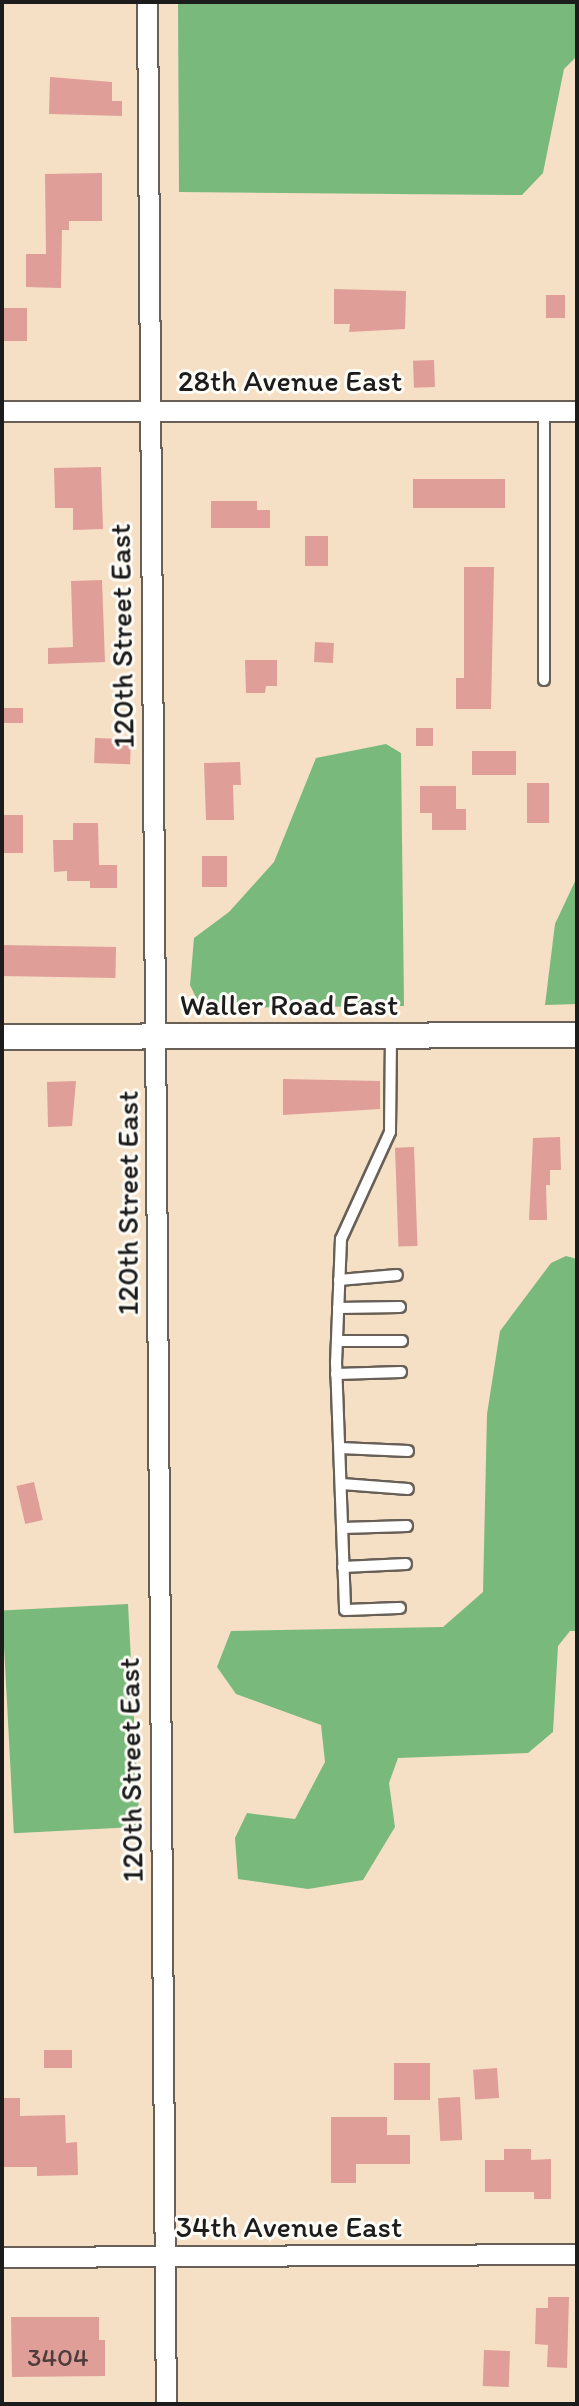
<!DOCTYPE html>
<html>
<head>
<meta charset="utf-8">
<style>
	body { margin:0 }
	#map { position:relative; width:579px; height:2406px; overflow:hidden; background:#f5dfc5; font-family:Itim,sans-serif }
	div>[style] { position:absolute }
	.forest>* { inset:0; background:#79ba7c; transform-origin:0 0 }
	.building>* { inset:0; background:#e09e99; transform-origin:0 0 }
	.roads { filter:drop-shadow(2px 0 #686057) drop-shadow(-2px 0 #686057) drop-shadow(0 2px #686057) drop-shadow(0 -2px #686057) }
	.service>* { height:10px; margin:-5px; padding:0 5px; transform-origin:5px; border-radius:5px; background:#fff }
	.minor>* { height:19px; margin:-9.5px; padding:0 9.5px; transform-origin:9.5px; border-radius:9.5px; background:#fff }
	.tertiary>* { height:24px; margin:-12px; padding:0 12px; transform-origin:12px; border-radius:12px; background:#fff }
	span { translate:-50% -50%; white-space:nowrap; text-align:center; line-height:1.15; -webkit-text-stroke:6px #fdfcf7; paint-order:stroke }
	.number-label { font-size:26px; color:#4d3c3b }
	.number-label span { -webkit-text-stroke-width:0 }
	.street-label { font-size:30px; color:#1c1c1c }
	.frame { position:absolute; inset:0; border:4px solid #1c1c1c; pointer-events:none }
</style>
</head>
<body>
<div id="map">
	<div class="forest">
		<div style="clip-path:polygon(178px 2px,577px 2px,577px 56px,564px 69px,543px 173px,522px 195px,179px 192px)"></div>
		<div style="clip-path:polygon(386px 744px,401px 753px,404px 1006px,201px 1008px,190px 985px,194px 938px,229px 912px,274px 862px,316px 758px)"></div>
		<div style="clip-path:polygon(577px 877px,577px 1004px,545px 1005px,555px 924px)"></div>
		<div style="clip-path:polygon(566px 1256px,577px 1259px,577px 1631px,570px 1631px,558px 1646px,553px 1732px,528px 1753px,398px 1758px,389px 1783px,395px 1827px,363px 1880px,308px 1889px,238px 1879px,235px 1838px,247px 1813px,295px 1819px,325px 1762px,321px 1725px,236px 1694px,217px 1667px,231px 1631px,443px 1627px,483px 1592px,487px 1414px,500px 1331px,551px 1263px)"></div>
		<div style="left:128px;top:1604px;width:223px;height:126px;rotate:87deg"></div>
	</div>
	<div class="building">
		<div style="clip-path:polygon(50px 77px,112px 82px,112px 101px,122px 101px,122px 116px,49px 114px)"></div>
		<div style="clip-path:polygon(102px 173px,102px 221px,69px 221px,69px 230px,62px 230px,61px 288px,26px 287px,26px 254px,46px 254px,45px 174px)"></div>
		<div style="clip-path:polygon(334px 289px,406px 291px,405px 329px,349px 332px,350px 324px,334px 324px)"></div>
		<div style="left:546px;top:295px;width:19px;height:23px"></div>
		<div style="left:2px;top:308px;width:25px;height:33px"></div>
		<div style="left:434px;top:360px;width:27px;height:21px;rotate:88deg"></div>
		<div style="clip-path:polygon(101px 467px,103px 529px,73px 530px,73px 508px,55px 508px,54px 468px)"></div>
		<div style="left:413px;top:479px;width:92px;height:29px"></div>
		<div style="clip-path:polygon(211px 501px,257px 501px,257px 510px,270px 510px,270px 528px,211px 528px)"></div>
		<div style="left:305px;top:536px;width:23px;height:30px"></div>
		<div style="clip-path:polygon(464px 567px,494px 567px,491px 709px,456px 709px,456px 678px,464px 678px)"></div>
		<div style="clip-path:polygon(102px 580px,105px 662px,48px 664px,48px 648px,73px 647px,71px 581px)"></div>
		<div style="left:315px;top:642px;width:19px;height:20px;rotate:3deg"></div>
		<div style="clip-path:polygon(245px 660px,277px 660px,277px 686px,266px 686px,265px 693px,246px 693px)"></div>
		<div style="left:2px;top:708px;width:21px;height:15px"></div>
		<div style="left:416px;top:728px;width:17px;height:18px"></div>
		<div style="left:95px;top:738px;width:36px;height:25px;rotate:2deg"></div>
		<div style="left:472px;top:751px;width:44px;height:24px"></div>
		<div style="clip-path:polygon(240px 762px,241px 785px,233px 785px,234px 820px,206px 820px,204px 763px)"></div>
		<div style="left:527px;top:783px;width:22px;height:40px"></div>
		<div style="clip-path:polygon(420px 786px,456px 786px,456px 809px,466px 809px,466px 830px,432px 830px,432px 813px,420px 813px)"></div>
		<div style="left:2px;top:815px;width:21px;height:38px"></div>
		<div style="clip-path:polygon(73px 823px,98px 823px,99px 865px,117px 865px,117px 888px,90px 888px,90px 881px,67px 881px,67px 871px,54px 872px,53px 840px,73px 840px)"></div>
		<div style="left:202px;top:856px;width:25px;height:31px"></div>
		<div style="left:2px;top:945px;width:114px;height:31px;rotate:1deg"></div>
		<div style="clip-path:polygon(283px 1079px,380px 1081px,380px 1109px,283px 1115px)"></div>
		<div style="clip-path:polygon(76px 1081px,72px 1126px,48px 1127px,47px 1082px)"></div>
		<div style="clip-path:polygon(560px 1137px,561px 1170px,550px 1170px,550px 1185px,546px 1185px,547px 1220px,529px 1220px,533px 1138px)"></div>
		<div style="left:414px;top:1147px;width:99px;height:19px;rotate:88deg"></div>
		<div style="left:34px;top:1482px;width:39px;height:18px;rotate:77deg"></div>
		<div style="left:44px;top:2050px;width:28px;height:18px"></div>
		<div style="left:430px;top:2063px;width:37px;height:36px;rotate:90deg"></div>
		<div style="left:497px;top:2068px;width:30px;height:24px;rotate:86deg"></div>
		<div style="left:460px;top:2097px;width:43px;height:22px;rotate:87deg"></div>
		<div style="clip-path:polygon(2px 2098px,20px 2098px,20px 2116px,65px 2115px,66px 2143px,77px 2142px,78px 2175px,37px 2176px,37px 2167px,2px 2167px)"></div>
		<div style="clip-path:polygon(331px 2117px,387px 2117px,387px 2135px,410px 2135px,410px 2164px,356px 2164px,356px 2183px,331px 2183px)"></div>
		<div style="clip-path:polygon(504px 2149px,531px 2149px,531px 2160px,551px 2159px,551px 2199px,534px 2199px,534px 2192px,485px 2192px,485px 2160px,504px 2160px)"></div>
		<div style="clip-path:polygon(548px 2297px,569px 2297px,567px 2368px,547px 2367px,548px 2345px,535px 2344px,536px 2308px,548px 2308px)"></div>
		<div style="clip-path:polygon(11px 2317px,99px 2317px,99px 2340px,105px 2340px,105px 2376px,12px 2377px)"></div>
		<div style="left:484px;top:2350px;width:26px;height:36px;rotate:2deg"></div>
	</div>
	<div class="roads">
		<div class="service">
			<div style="left:544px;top:680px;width:269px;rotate:-90deg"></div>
			<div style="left:391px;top:1036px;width:96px;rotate:90.6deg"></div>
			<div style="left:390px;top:1132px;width:118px;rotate:114.6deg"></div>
			<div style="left:341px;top:1239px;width:123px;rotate:92.3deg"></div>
			<div style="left:336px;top:1362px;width:248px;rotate:87.9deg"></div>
			<div style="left:345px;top:1610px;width:55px;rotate:-2.1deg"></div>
			<div style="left:339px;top:1280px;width:58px;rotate:-4.9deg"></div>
			<div style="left:338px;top:1308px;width:62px;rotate:-0.9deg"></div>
			<div style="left:337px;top:1341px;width:65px"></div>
			<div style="left:336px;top:1374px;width:65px;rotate:-1.8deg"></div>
			<div style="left:340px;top:1448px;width:68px;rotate:2.5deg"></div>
			<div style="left:342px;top:1484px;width:66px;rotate:4.3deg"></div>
			<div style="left:343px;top:1528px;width:64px;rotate:-1.8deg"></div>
			<div style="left:343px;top:1567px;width:63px;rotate:-2.7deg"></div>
		</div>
		<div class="minor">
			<div style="left:147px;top:2px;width:2402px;rotate:89.55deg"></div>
			<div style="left:2px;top:411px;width:575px"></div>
			<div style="left:2px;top:2257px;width:575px;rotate:-0.3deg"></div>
		</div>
		<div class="tertiary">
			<div style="left:2px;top:1037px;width:575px;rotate:-0.2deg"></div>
		</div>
	</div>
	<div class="number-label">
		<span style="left:58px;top:2358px">3404</span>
	</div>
	<div class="street-label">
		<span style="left:290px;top:381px">28th Avenue East</span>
		<span style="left:122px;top:636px;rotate:-91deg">120th Street East</span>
		<span style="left:289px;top:1005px">Waller Road East</span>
		<span style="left:128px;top:1203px;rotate:-90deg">120th Street East</span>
		<span style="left:131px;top:1770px;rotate:-91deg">120th Street East</span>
		<span style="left:289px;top:2227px">34th Avenue East</span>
	</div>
	<div class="frame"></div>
</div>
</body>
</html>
